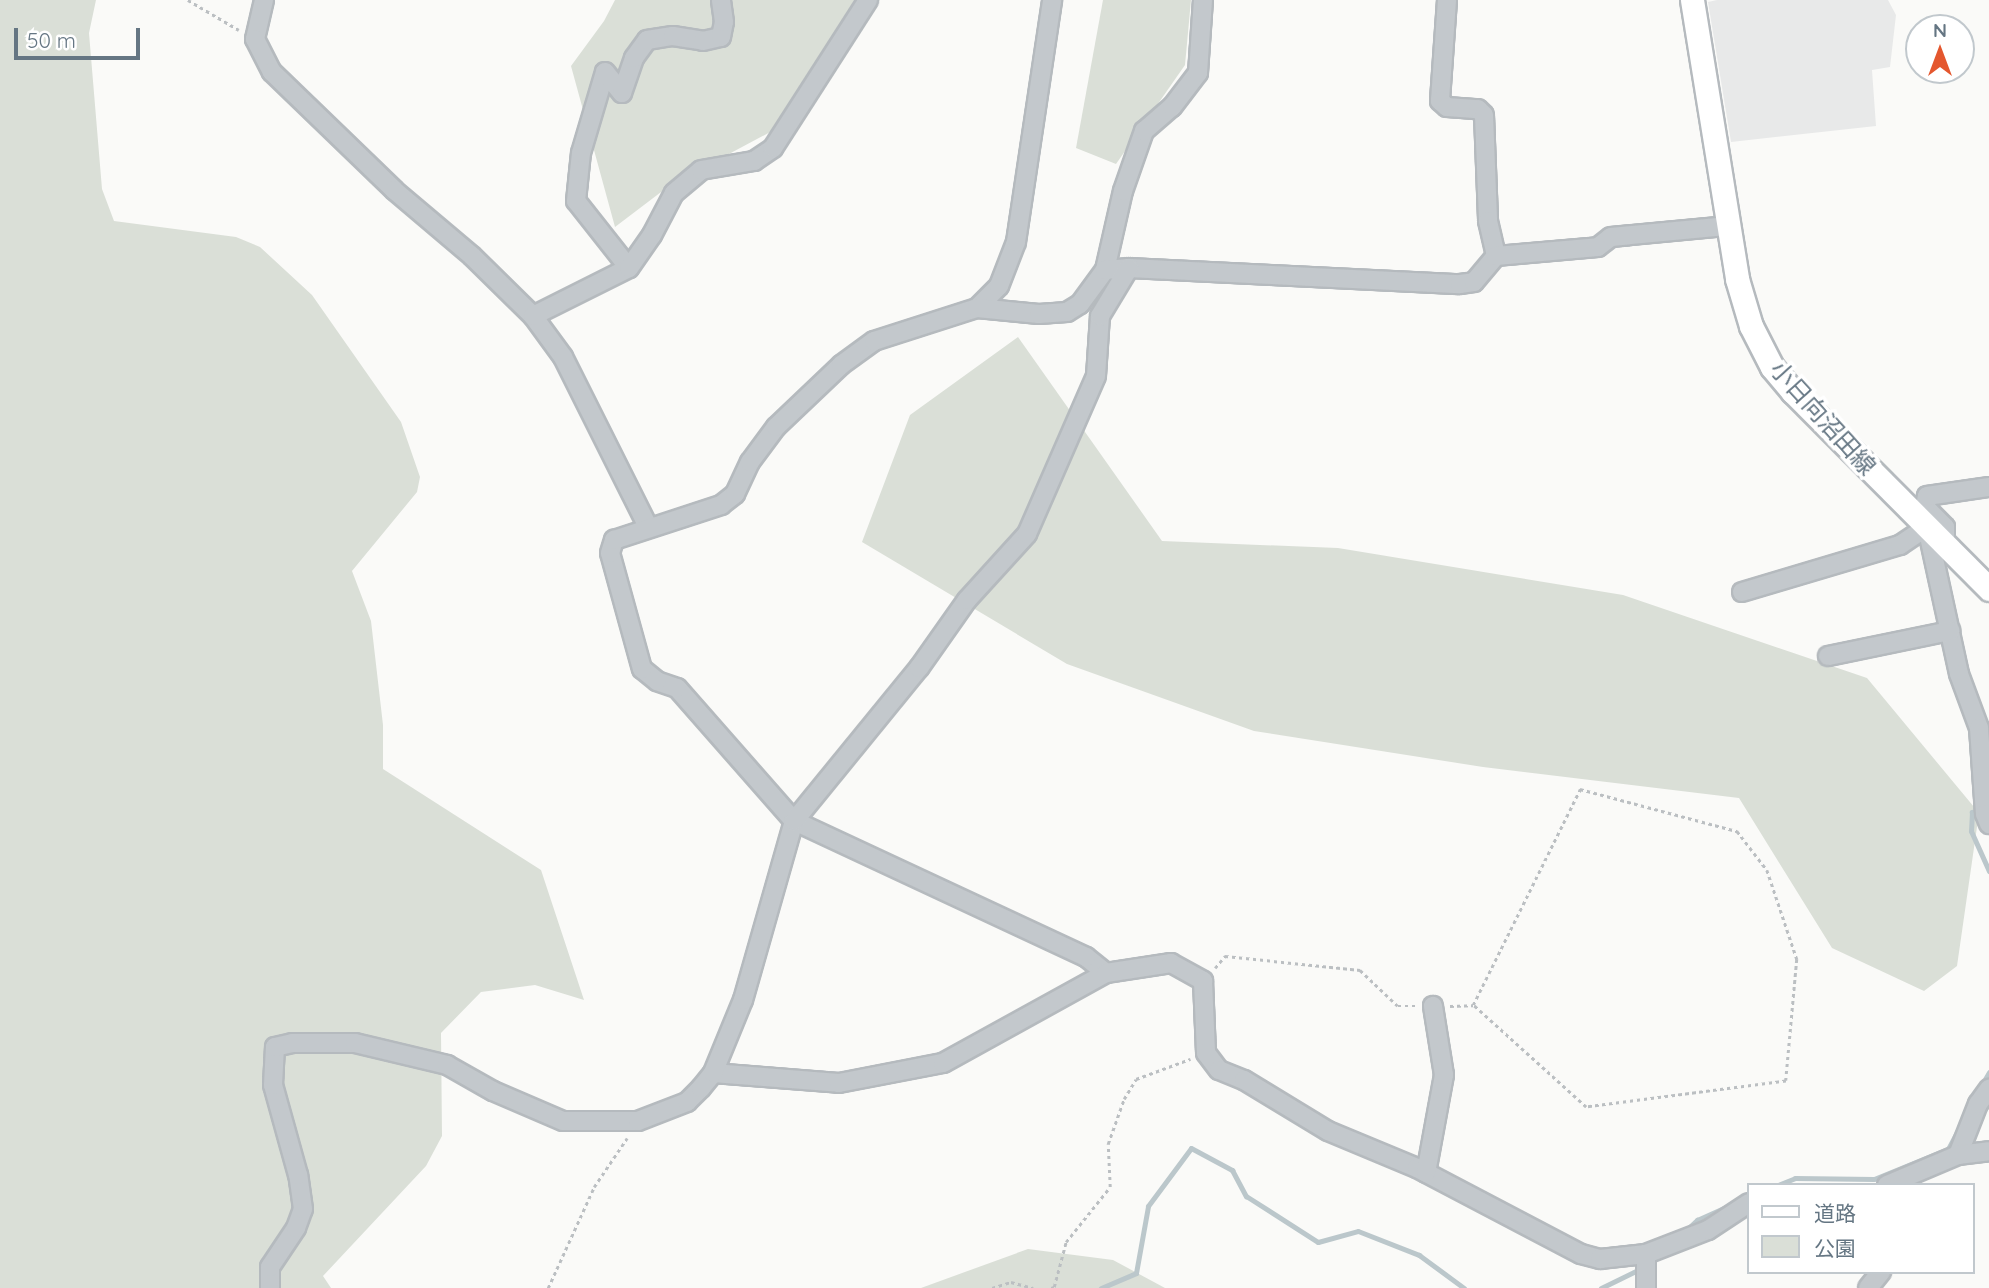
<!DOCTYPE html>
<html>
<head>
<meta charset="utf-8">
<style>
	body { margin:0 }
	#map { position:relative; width:1989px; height:1288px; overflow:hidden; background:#fafaf8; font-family:Quicksand,"Noto Sans JP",sans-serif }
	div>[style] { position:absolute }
	.built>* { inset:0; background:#e8e9e9 }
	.green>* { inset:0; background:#dadfd7 }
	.stream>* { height:5px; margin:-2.5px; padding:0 2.5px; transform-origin:2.5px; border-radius:2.5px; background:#bbc7cb }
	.path>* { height:2.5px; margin-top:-1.25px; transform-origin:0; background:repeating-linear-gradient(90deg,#bbbfc2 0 3.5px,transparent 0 7px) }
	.roads { filter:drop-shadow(2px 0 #b5babe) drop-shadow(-2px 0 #b5babe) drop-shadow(0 2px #b5babe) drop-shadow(0 -2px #b5babe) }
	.minor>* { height:18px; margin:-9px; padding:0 9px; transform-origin:9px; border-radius:9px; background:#c3c8cc }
	.major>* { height:23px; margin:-11.5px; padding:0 11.5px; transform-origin:11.5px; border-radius:11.5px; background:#fff }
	span { translate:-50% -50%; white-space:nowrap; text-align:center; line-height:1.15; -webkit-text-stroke:7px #fff; paint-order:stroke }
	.street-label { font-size:24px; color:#657683 }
	.legend { position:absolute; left:1747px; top:1183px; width:228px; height:91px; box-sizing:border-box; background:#fff; border:2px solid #c1c8cd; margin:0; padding:9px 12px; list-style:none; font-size:21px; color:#657683 }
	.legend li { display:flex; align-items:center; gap:14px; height:35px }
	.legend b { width:35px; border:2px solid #c1c8cd }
	.north { position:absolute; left:1905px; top:14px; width:70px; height:70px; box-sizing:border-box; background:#fff; border:2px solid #c1c8cd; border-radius:50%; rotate:0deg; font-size:19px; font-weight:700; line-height:28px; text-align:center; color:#657683 }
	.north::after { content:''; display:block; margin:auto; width:24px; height:32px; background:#e4572e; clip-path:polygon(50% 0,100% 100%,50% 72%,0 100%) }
	.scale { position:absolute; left:14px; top:28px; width:126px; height:32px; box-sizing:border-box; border:4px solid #657683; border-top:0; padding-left:9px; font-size:21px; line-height:24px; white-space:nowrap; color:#657683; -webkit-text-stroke:5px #fff; paint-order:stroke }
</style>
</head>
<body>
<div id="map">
	<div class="built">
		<div style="clip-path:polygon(1717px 0,1888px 0,1896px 15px,1890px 67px,1872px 70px,1876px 126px,1731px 142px,1708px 2px)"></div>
	</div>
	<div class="green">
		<div style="clip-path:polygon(0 0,96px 0,89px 33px,102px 189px,114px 221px,236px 237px,260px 247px,312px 295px,401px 422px,420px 477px,417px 492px,352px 571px,371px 621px,383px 725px,383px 769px,541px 870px,584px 1000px,535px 985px,481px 992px,441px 1033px,442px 1136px,426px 1166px,323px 1276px,331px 1288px,0 1288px)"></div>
		<div style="clip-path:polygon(615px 0,857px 0,774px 130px,669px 186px,615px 227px,571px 66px,604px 21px)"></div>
		<div style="clip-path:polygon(1103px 0,1191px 0,1185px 65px,1116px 164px,1076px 148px)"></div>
		<div style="clip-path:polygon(1018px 337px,1162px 541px,1338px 548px,1623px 595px,1867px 678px,1979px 813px,1957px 966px,1924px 991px,1832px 948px,1739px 798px,1483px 767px,1254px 731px,1067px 664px,862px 542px,910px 415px)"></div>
		<div style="clip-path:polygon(1028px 1249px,1113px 1260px,1165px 1288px,921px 1288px)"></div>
	</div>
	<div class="stream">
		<div style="left:1983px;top:808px;width:12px;rotate:160deg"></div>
		<div style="left:1972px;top:812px;width:19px;rotate:93deg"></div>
		<div style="left:1971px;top:831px;width:44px;rotate:65.8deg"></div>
		<div style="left:1981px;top:1086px;width:16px;rotate:-60deg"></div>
		<div style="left:1778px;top:1185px;width:18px;rotate:-22deg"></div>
		<div style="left:1795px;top:1178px;width:79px;rotate:0.7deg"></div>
		<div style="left:1874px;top:1179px;width:80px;rotate:-22.1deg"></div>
		<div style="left:1948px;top:1149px;width:30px;rotate:-62deg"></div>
		<div style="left:1684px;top:1232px;width:18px;rotate:-43deg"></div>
		<div style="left:1697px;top:1220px;width:39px;rotate:-24deg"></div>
		<div style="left:1101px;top:1288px;width:38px;rotate:-23deg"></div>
		<div style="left:1136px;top:1273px;width:68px;rotate:-79.8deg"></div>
		<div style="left:1148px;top:1206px;width:72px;rotate:-53.4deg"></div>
		<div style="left:1191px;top:1148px;width:47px;rotate:28.2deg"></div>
		<div style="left:1232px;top:1170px;width:30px;rotate:62deg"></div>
		<div style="left:1246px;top:1196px;width:85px;rotate:32.6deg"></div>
		<div style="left:1318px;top:1242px;width:41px;rotate:-15.4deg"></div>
		<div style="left:1358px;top:1231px;width:66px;rotate:21.5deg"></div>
		<div style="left:1419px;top:1255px;width:56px;rotate:36.3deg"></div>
		<div style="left:1601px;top:1288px;width:46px;rotate:-26deg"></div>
	</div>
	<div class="path">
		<div style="left:188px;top:0;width:59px;rotate:30.5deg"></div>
		<div style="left:1215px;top:968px;width:16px;rotate:-50deg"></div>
		<div style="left:1225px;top:956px;width:136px;rotate:5.9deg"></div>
		<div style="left:1360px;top:970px;width:52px;rotate:43.5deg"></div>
		<div style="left:1398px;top:1006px;width:17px"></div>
		<div style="left:1450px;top:1006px;width:23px;rotate:-2deg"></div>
		<div style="left:1473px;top:1005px;width:241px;rotate:-63.6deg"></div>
		<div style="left:1580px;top:789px;width:163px;rotate:15deg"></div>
		<div style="left:1737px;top:831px;width:49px;rotate:52.4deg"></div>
		<div style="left:1767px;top:870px;width:94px;rotate:71.4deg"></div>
		<div style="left:1797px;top:959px;width:122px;rotate:95.2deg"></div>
		<div style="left:1786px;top:1081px;width:202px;rotate:172.6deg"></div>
		<div style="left:1586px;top:1107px;width:152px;rotate:-137.9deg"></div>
		<div style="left:548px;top:1288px;width:111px;rotate:-65.5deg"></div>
		<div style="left:594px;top:1187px;width:59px;rotate:-56deg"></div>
		<div style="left:992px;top:1288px;width:20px;rotate:-18deg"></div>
		<div style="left:1011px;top:1282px;width:23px;rotate:15deg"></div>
		<div style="left:1051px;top:1288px;width:3px;rotate:-18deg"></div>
		<div style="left:1054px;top:1287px;width:47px;rotate:-75.1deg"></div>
		<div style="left:1066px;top:1242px;width:70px;rotate:-51.3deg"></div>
		<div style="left:1110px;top:1187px;width:43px;rotate:-92.7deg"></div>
		<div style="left:1108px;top:1144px;width:48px;rotate:-70.4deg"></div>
		<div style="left:1124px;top:1099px;width:23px;rotate:-59deg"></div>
		<div style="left:1136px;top:1079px;width:58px;rotate:-20.3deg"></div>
	</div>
	<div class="roads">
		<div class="minor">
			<div style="left:264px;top:0;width:40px;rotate:103deg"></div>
			<div style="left:255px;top:39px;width:37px;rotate:63deg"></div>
			<div style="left:272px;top:72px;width:170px;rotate:44deg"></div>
			<div style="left:394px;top:190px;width:102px;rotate:40.2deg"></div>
			<div style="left:472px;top:256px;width:86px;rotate:44.5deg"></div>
			<div style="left:533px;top:316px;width:51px;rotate:53.8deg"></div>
			<div style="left:563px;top:357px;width:190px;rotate:63.4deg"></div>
			<div style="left:1447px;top:0;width:101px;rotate:94deg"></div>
			<div style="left:1440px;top:101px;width:9px;rotate:41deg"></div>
			<div style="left:1447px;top:107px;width:31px;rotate:4deg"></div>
			<div style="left:1478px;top:109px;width:8px;rotate:45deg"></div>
			<div style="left:1484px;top:115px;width:106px;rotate:87.8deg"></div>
			<div style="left:1488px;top:221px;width:36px;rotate:77deg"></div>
			<div style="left:629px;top:268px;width:85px;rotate:-128.3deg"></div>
			<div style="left:576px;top:201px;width:48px;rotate:-84.1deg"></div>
			<div style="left:581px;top:153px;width:84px;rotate:-73.5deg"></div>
			<div style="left:605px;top:72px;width:27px;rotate:51deg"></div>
			<div style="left:622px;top:93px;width:37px;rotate:-71deg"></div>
			<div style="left:634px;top:58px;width:22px;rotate:-54deg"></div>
			<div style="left:647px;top:40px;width:26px;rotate:-9deg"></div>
			<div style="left:673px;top:36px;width:30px;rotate:9deg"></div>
			<div style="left:703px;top:41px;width:18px;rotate:-13deg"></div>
			<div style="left:721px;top:37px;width:15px;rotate:-79deg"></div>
			<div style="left:724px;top:22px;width:22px;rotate:-98deg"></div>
			<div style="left:1105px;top:270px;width:81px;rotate:-77.2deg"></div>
			<div style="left:1123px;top:191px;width:64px;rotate:-70.7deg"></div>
			<div style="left:1144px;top:131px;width:37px;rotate:-41deg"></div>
			<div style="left:1172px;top:107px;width:43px;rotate:-52.6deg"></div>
			<div style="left:1198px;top:73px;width:73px;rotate:-86.1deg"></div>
			<div style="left:977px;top:308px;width:31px;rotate:-45deg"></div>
			<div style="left:999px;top:286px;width:47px;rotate:-68.9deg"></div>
			<div style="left:1016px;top:242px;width:245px;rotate:-81.5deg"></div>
			<div style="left:533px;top:316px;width:107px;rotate:-26.6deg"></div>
			<div style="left:629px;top:268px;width:40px;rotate:-55.1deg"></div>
			<div style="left:652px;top:235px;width:47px;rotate:-62.4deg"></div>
			<div style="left:674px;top:193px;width:35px;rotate:-40deg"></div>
			<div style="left:701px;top:170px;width:54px;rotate:-9.6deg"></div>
			<div style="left:754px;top:161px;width:23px;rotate:-34deg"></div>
			<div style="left:773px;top:148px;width:176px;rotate:-57.3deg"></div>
			<div style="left:1945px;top:546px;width:19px;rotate:-90deg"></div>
			<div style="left:1945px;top:527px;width:28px;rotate:-135deg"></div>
			<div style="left:1925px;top:507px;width:11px;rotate:-80deg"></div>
			<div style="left:1927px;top:496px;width:63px;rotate:-8.3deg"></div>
			<div style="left:1742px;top:592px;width:165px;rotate:-16.6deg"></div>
			<div style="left:1900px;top:545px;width:32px;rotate:-34deg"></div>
			<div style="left:1927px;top:527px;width:150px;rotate:77.7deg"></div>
			<div style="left:1959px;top:674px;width:58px;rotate:69.7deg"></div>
			<div style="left:1979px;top:728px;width:86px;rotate:86deg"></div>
			<div style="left:1985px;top:814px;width:11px;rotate:68deg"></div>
			<div style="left:1828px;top:656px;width:125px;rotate:-11.6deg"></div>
			<div style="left:1106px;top:973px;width:26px;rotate:-141deg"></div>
			<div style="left:1086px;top:957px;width:322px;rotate:-155deg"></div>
			<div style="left:794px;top:821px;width:177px;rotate:-131.3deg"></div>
			<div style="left:677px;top:688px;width:21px;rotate:-161deg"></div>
			<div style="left:657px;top:681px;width:19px;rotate:-141deg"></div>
			<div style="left:642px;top:669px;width:120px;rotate:-105.4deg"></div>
			<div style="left:610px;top:553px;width:14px;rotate:-73deg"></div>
			<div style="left:614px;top:540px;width:113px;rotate:-18.1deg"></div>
			<div style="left:721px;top:505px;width:18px;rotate:-38deg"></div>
			<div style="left:735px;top:494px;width:35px;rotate:-65deg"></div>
			<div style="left:750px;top:462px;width:44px;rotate:-53.4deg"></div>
			<div style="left:776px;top:427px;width:90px;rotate:-43.6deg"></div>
			<div style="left:841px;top:365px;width:41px;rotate:-36deg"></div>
			<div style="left:874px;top:341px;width:108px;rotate:-17.8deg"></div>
			<div style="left:977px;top:308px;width:62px;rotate:5.5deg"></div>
			<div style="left:1039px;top:314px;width:28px;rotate:-4deg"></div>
			<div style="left:1067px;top:312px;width:15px;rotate:-32deg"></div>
			<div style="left:1080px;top:304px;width:42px;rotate:-53.7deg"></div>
			<div style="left:1105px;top:270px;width:24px;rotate:-5deg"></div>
			<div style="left:1129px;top:268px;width:331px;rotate:2.8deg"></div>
			<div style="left:1460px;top:284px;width:14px;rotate:-8deg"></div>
			<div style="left:1474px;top:282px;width:34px;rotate:-50deg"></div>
			<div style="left:1496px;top:256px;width:102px;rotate:-5deg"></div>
			<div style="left:1598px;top:247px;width:16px;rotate:-38deg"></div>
			<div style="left:1611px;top:237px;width:118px;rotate:-5.4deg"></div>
			<div style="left:713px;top:1073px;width:126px;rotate:4.5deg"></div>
			<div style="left:839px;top:1083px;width:106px;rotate:-10.9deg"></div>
			<div style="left:943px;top:1063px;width:186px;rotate:-28.9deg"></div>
			<div style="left:1106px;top:973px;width:66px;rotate:-8.7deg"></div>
			<div style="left:1171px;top:963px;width:37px;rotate:29deg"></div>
			<div style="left:1203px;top:981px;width:72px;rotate:87.6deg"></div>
			<div style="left:1206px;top:1053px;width:21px;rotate:53deg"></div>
			<div style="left:1219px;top:1070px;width:27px;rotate:22deg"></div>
			<div style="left:1244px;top:1080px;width:98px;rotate:31.3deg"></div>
			<div style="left:1328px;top:1131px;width:96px;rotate:22.6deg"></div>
			<div style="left:1417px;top:1168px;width:185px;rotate:27.7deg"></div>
			<div style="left:1581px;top:1254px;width:20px;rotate:15deg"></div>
			<div style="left:1600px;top:1259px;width:46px;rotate:-6.2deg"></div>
			<div style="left:1646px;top:1254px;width:66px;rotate:-21.2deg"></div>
			<div style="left:1708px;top:1230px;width:49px;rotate:-33.4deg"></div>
			<div style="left:1958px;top:1155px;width:55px;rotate:-68.6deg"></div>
			<div style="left:1978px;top:1104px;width:19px;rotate:-54deg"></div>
			<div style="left:1426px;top:1173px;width:100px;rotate:-79.6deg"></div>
			<div style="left:1444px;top:1075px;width:70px;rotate:-99.1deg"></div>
			<div style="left:1887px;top:1185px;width:77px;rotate:-22.9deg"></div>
			<div style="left:1958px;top:1155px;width:31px;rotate:-7deg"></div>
			<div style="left:1646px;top:1254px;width:34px;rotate:90deg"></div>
			<div style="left:270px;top:1288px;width:21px;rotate:-90deg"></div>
			<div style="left:270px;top:1267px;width:47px;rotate:-56.3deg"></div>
			<div style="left:296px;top:1228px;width:20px;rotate:-70deg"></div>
			<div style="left:303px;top:1209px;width:34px;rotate:-98deg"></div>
			<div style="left:298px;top:1175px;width:93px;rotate:-105.5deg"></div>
			<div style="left:273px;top:1085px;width:38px;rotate:-87deg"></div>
			<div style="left:275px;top:1047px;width:17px;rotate:-13deg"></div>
			<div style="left:292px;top:1043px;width:63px"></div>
			<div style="left:355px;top:1043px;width:95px;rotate:13.4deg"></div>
			<div style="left:447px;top:1065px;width:53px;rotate:29.5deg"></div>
			<div style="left:493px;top:1091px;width:76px;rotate:23.2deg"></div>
			<div style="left:563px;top:1121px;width:75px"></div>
			<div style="left:638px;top:1121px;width:53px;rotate:-21.2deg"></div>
			<div style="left:687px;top:1102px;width:20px;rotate:-45deg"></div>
			<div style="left:701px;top:1088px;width:19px;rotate:-51deg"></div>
			<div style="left:713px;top:1073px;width:79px;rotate:-67.7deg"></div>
			<div style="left:743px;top:1000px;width:186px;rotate:-74.1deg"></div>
			<div style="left:794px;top:821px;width:198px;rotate:-50.8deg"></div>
			<div style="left:919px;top:668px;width:83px;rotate:-54.8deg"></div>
			<div style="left:967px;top:600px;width:89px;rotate:-47.7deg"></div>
			<div style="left:1027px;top:534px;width:172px;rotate:-66.4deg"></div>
			<div style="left:1096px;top:376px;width:60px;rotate:-86.2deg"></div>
			<div style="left:1100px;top:316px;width:56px;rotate:-58.9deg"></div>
			<div style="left:1868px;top:1288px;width:21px;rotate:-51deg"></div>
		</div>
		<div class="major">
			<div style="left:1692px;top:0;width:283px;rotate:80.8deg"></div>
			<div style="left:1737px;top:279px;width:49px;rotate:73.4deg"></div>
			<div style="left:1751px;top:326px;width:46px;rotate:62.9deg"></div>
			<div style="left:1772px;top:367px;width:33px;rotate:50deg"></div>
			<div style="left:1793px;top:392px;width:278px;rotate:45.1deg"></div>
		</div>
	</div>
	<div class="street-label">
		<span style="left:1823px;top:418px;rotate:48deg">小日向沼田線</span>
	</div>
	<ul class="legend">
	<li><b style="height:9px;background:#fff"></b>道路</li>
	<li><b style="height:19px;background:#dadfd7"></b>公園</li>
	</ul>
	<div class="north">N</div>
	<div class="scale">50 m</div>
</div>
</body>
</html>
